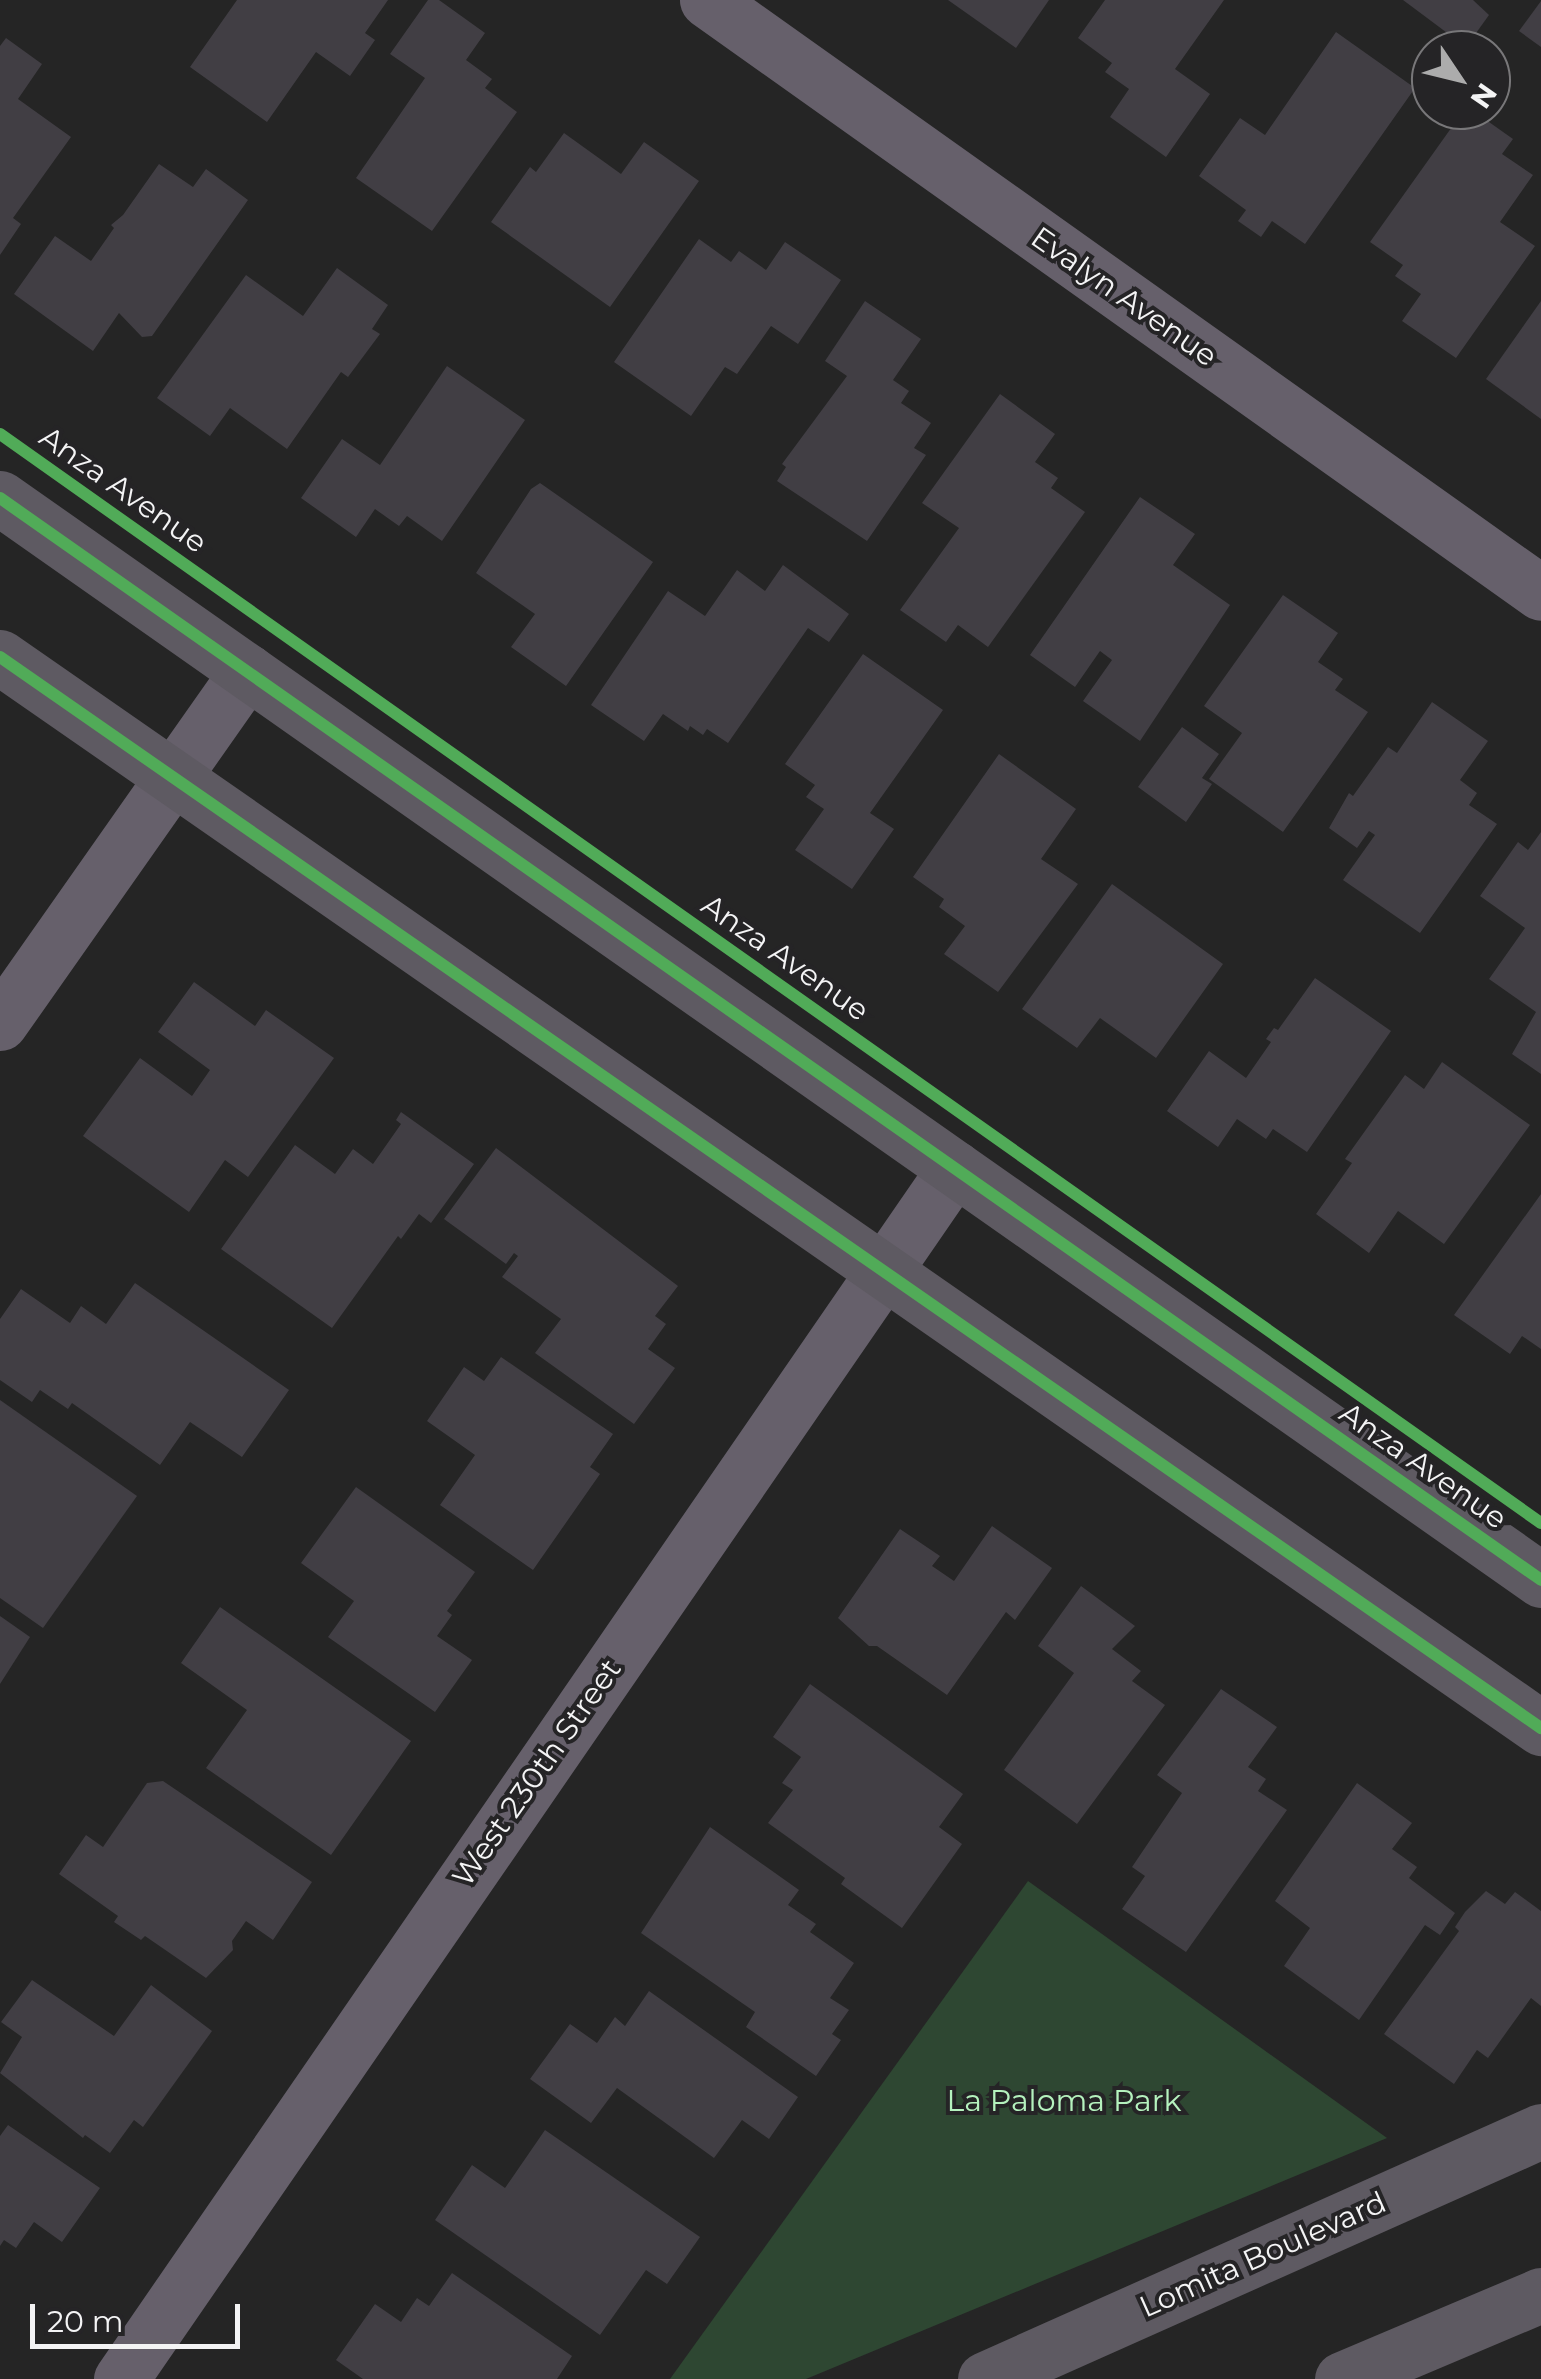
<!DOCTYPE html>
<html>
<head>
<meta charset="utf-8">
<style>
	body { margin:0 }
	#map { position:relative; width:1541px; height:2379px; overflow:hidden; background:#252525; font-family:Montserrat,sans-serif }
	div>[style] { position:absolute }
	.green>* { inset:0; background:#2e4732 }
	.building>* { inset:0; background:#413e44 }
	.street>* { height:55px; margin:-27.5px; padding:0 27.5px; transform-origin:27.5px; border-radius:27.5px; background:#66606b }
	.secondary>* { height:55px; margin:-27.5px; padding:0 27.5px; transform-origin:27.5px; border-radius:27.5px; background:#5e5a62 }
	.cycleway>* { height:12px; margin:-6px; padding:0 6px; transform-origin:6px; border-radius:6px; background:#51ab58 }
	span { translate:-50% -50%; white-space:nowrap; text-align:center; line-height:1.15; -webkit-text-stroke:8px #252426; paint-order:stroke }
	.street-label { font-size:30px; color:#f4f4f5 }
	.park-label { font-size:30px; color:#b5f2be }
	.north { position:absolute; left:1411px; top:30px; width:100px; height:100px; box-sizing:border-box; background:#252426; border:2px solid #787779; border-radius:50%; rotate:125deg; font-size:28px; font-weight:700; line-height:40px; text-align:center; color:#f4f4f5 }
	.north::after { content:''; display:block; margin:auto; width:35px; height:45px; background:#acacac; clip-path:polygon(50% 0,100% 100%,50% 72%,0 100%) }
	.scale { position:absolute; left:30px; top:2304px; width:210px; height:45px; box-sizing:border-box; border:5px solid #f4f4f5; border-top:0; padding-left:12px; font-size:30px; line-height:35px; white-space:nowrap; color:#f4f4f5; -webkit-text-stroke:8px #252426; paint-order:stroke }
</style>
</head>
<body>
<div id="map">
	<div class="green">
		<div style="clip-path:polygon(1028px 1881px,1387px 2138px,806px 2379px,670px 2379px)"></div>
	</div>
	<div class="building">
		<div style="clip-path:polygon(237px 0,388px 0,365px 33px,375px 40px,350px 76px,316px 52px,267px 122px,190px 67px)"></div>
		<div style="clip-path:polygon(428px 0,439px 0,485px 33px,466px 60px,492px 79px,485px 88px,517px 112px,432px 231px,356px 178px,425px 78px,390px 54px)"></div>
		<div style="clip-path:polygon(948px 0,1049px 0,1016px 48px)"></div>
		<div style="clip-path:polygon(1105px 0,1224px 0,1175px 69px,1210px 94px,1166px 157px,1110px 117px,1129px 89px,1105px 72px,1112px 63px,1078px 38px)"></div>
		<div style="clip-path:polygon(1403px 0,1473px 0,1489px 15px,1466px 47px)"></div>
		<div style="clip-path:polygon(1541px 1px,1541px 47px,1519px 31px)"></div>
		<div style="clip-path:polygon(1336px 32px,1415px 88px,1305px 244px,1272px 221px,1261px 237px,1238px 221px,1246px 210px,1199px 176px,1240px 118px,1265px 135px)"></div>
		<div style="clip-path:polygon(6px 38px,42px 64px,18px 99px,71px 137px,13px 218px,21px 224px,0 255px,0 46px)"></div>
		<div style="clip-path:polygon(1464px 110px,1472px 110px,1513px 139px,1502px 154px,1533px 175px,1500px 222px,1535px 246px,1456px 358px,1402px 321px,1421px 294px,1395px 276px,1403px 265px,1370px 242px)"></div>
		<div style="clip-path:polygon(564px 133px,621px 174px,644px 142px,699px 181px,610px 307px,491px 222px,530px 167px,536px 172px)"></div>
		<div style="clip-path:polygon(159px 164px,193px 187px,206px 169px,248px 200px,152px 336px,142px 337px,119px 313px,93px 351px,14px 294px,55px 236px,91px 261px,114px 228px,111px 225px,123px 215px)"></div>
		<div style="clip-path:polygon(699px 239px,731px 262px,739px 251px,766px 270px,785px 242px,841px 280px,798px 344px,771px 326px,737px 374px,725px 367px,691px 416px,614px 362px)"></div>
		<div style="clip-path:polygon(337px 268px,388px 305px,372px 329px,380px 334px,348px 377px,341px 372px,287px 449px,230px 408px,210px 436px,157px 398px,246px 275px,303px 316px)"></div>
		<div style="clip-path:polygon(865px 301px,921px 339px,893px 380px,909px 391px,901px 403px,931px 423px,914px 448px,926px 455px,867px 541px,777px 481px,786px 467px,782px 464px,847px 376px,825px 361px)"></div>
		<div style="clip-path:polygon(1541px 301px,1541px 419px,1486px 379px)"></div>
		<div style="clip-path:polygon(447px 366px,525px 420px,442px 541px,407px 516px,399px 526px,375px 509px,356px 537px,301px 498px,342px 439px,380px 465px)"></div>
		<div style="clip-path:polygon(1000px 394px,1055px 434px,1035px 462px,1058px 478px,1051px 488px,1085px 512px,988px 647px,958px 625px,946px 642px,900px 610px,959px 528px,922px 503px)"></div>
		<div style="clip-path:polygon(540px 483px,653px 562px,566px 686px,511px 647px,535px 614px,476px 573px,531px 489px)"></div>
		<div style="clip-path:polygon(1140px 497px,1195px 534px,1173px 565px,1230px 605px,1140px 741px,1083px 701px,1112px 660px,1100px 651px,1075px 687px,1030px 655px)"></div>
		<div style="clip-path:polygon(783px 565px,849px 614px,829px 642px,808px 628px,728px 743px,707px 729px,703px 735px,690px 726px,688px 731px,663px 714px,644px 741px,591px 705px,668px 591px,705px 616px,737px 570px,765px 591px)"></div>
		<div style="clip-path:polygon(1283px 595px,1338px 633px,1318px 662px,1343px 679px,1335px 690px,1368px 712px,1283px 832px,1209px 779px,1242px 733px,1204px 706px)"></div>
		<div style="clip-path:polygon(863px 654px,943px 710px,870px 813px,894px 829px,852px 889px,795px 850px,824px 809px,806px 797px,815px 785px,785px 764px)"></div>
		<div style="clip-path:polygon(1432px 702px,1488px 741px,1460px 780px,1477px 793px,1469px 805px,1497px 824px,1420px 933px,1343px 880px,1375px 835px,1369px 831px,1357px 848px,1329px 828px,1349px 793px,1353px 796px,1388px 747px,1397px 753px)"></div>
		<div style="clip-path:polygon(1182px 727px,1219px 754px,1202px 778px,1212px 784px,1186px 822px,1138px 787px)"></div>
		<div style="clip-path:polygon(999px 754px,1076px 809px,1041px 859px,1078px 884px,998px 992px,944px 954px,965px 926px,939px 907px,944px 899px,913px 877px)"></div>
		<div style="clip-path:polygon(1541px 832px,1541px 1074px,1512px 1054px,1536px 1012px,1489px 979px,1525px 928px,1480px 896px,1518px 842px,1528px 850px)"></div>
		<div style="clip-path:polygon(1112px 884px,1223px 964px,1156px 1058px,1100px 1018px,1077px 1048px,1022px 1009px)"></div>
		<div style="clip-path:polygon(1315px 978px,1391px 1031px,1307px 1152px,1273px 1129px,1266px 1139px,1237px 1119px,1218px 1147px,1167px 1111px,1209px 1051px,1246px 1078px,1271px 1042px,1266px 1039px,1274px 1028px,1278px 1030px)"></div>
		<div style="clip-path:polygon(194px 982px,255px 1026px,266px 1010px,334px 1058px,248px 1177px,225px 1160px,189px 1212px,83px 1136px,140px 1058px,192px 1096px,210px 1070px,158px 1032px)"></div>
		<div style="clip-path:polygon(1442px 1062px,1530px 1125px,1444px 1244px,1398px 1211px,1369px 1253px,1316px 1214px,1352px 1163px,1345px 1159px,1405px 1075px,1424px 1089px)"></div>
		<div style="clip-path:polygon(401px 1112px,474px 1164px,431px 1223px,419px 1214px,401px 1239px,398px 1236px,332px 1328px,221px 1249px,295px 1145px,335px 1174px,353px 1149px,373px 1164px,401px 1124px,396px 1120px)"></div>
		<div style="clip-path:polygon(496px 1148px,678px 1286px,655px 1316px,666px 1324px,648px 1349px,675px 1368px,634px 1424px,535px 1353px,561px 1319px,502px 1277px,518px 1256px,514px 1253px,506px 1264px,444px 1219px)"></div>
		<div style="clip-path:polygon(1541px 1194px,1541px 1349px,1522px 1336px,1510px 1354px,1454px 1315px)"></div>
		<div style="clip-path:polygon(135px 1283px,289px 1390px,242px 1457px,190px 1422px,160px 1465px,72px 1403px,68px 1409px,40px 1390px,32px 1402px,0 1380px,0 1319px,21px 1289px,70px 1323px,81px 1306px,106px 1324px)"></div>
		<div style="clip-path:polygon(501px 1357px,613px 1434px,590px 1467px,600px 1474px,533px 1570px,440px 1505px,475px 1455px,427px 1421px,464px 1367px,484px 1381px)"></div>
		<div style="clip-path:polygon(0 1400px,137px 1496px,43px 1628px,0 1598px)"></div>
		<div style="clip-path:polygon(356px 1487px,475px 1572px,447px 1611px,452px 1615px,437px 1636px,472px 1660px,435px 1712px,328px 1637px,354px 1601px,301px 1563px)"></div>
		<div style="clip-path:polygon(992px 1526px,1052px 1568px,1015px 1620px,1006px 1612px,947px 1695px,877px 1646px,869px 1646px,838px 1618px,900px 1529px,940px 1556px,932px 1566px,954px 1581px)"></div>
		<div style="clip-path:polygon(1081px 1586px,1135px 1626px,1112px 1649px,1141px 1671px,1132px 1681px,1165px 1705px,1077px 1824px,1004px 1770px,1074px 1673px,1038px 1646px)"></div>
		<div style="clip-path:polygon(220px 1607px,411px 1741px,331px 1855px,206px 1768px,247px 1710px,181px 1663px)"></div>
		<div style="clip-path:polygon(0 1616px,30px 1637px,0 1684px)"></div>
		<div style="clip-path:polygon(810px 1684px,963px 1794px,939px 1827px,962px 1844px,902px 1928px,841px 1884px,845px 1878px,768px 1823px,793px 1790px,782px 1783px,801px 1757px,773px 1737px)"></div>
		<div style="clip-path:polygon(1221px 1689px,1277px 1727px,1248px 1767px,1266px 1779px,1258px 1791px,1287px 1810px,1186px 1952px,1122px 1909px,1145px 1876px,1132px 1867px,1182px 1793px,1157px 1775px)"></div>
		<div style="clip-path:polygon(163px 1781px,312px 1882px,273px 1940px,246px 1921px,232px 1941px,233px 1950px,206px 1978px,145px 1936px,141px 1940px,114px 1922px,118px 1916px,59px 1874px,86px 1835px,103px 1847px,147px 1783px)"></div>
		<div style="clip-path:polygon(1357px 1783px,1412px 1823px,1392px 1849px,1417px 1867px,1409px 1878px,1455px 1913px,1440px 1935px,1425px 1925px,1359px 2020px,1284px 1966px,1310px 1928px,1275px 1901px)"></div>
		<div style="clip-path:polygon(710px 1827px,799px 1890px,788px 1905px,816px 1924px,810px 1932px,854px 1963px,830px 1998px,849px 2010px,832px 2034px,841px 2040px,816px 2076px,746px 2027px,755px 2012px,641px 1933px)"></div>
		<div style="clip-path:polygon(1486px 1891px,1505px 1904px,1515px 1892px,1541px 1911px,1541px 2006px,1531px 1998px,1488px 2058px,1477px 2050px,1454px 2084px,1384px 2034px,1459px 1931px,1455px 1927px,1465px 1912px)"></div>
		<div style="clip-path:polygon(32px 1980px,114px 2036px,151px 1985px,212px 2031px,143px 2127px,134px 2120px,110px 2153px,85px 2135px,83px 2138px,0 2073px,22px 2037px,1px 2022px)"></div>
		<div style="clip-path:polygon(649px 1991px,798px 2097px,769px 2139px,742px 2120px,714px 2158px,617px 2088px,591px 2123px,530px 2079px,570px 2024px,597px 2043px,615px 2017px,625px 2026px)"></div>
		<div style="clip-path:polygon(8px 2125px,100px 2188px,62px 2242px,34px 2222px,16px 2248px,4px 2240px,0 2246px,0 2136px)"></div>
		<div style="clip-path:polygon(545px 2130px,700px 2237px,667px 2284px,646px 2270px,600px 2335px,435px 2220px,472px 2165px,505px 2188px)"></div>
		<div style="clip-path:polygon(452px 2273px,572px 2356px,557px 2379px,363px 2379px,336px 2360px,375px 2304px,401px 2322px,417px 2298px,429px 2306px)"></div>
	</div>
	<div class="street">
		<div style="left:707px;top:0;width:1023px;rotate:35.41deg"></div>
		<div style="left:0;top:1023px;width:430px;rotate:-54.9deg"></div>
		<div style="left:121px;top:2379px;width:1470px;rotate:-55.45deg"></div>
	</div>
	<div class="secondary">
		<div style="left:0;top:498px;width:1883px;rotate:35.07deg"></div>
		<div style="left:0;top:657px;width:1877px;rotate:34.8deg"></div>
		<div style="left:985px;top:2379px;width:609px;rotate:-24.04deg"></div>
		<div style="left:1342px;top:2379px;width:216px;rotate:-22.9deg"></div>
	</div>
	<div class="cycleway">
		<div style="left:0;top:434px;width:1887px;rotate:35.25deg"></div>
		<div style="left:0;top:498px;width:1883px;rotate:35.07deg"></div>
		<div style="left:0;top:657px;width:1877px;rotate:34.8deg"></div>
	</div>
	<div class="street-label">
		<span style="left:1124px;top:297px;rotate:35deg">Evalyn Avenue</span>
		<span style="left:123px;top:490px;rotate:35deg">Anza Avenue</span>
		<span style="left:785px;top:958px;rotate:35deg">Anza Avenue</span>
		<span style="left:1423px;top:1466px;rotate:35deg">Anza Avenue</span>
		<span style="left:537px;top:1773px;rotate:-55deg">West 230th Street</span>
		<span style="left:1263px;top:2255px;rotate:-24deg">Lomita Boulevard</span>
	</div>
	<div class="park-label">
		<span style="left:1064px;top:2101px">La Paloma Park</span>
	</div>
	<div class="north">N</div>
	<div class="scale">20 m</div>
</div>
</body>
</html>
